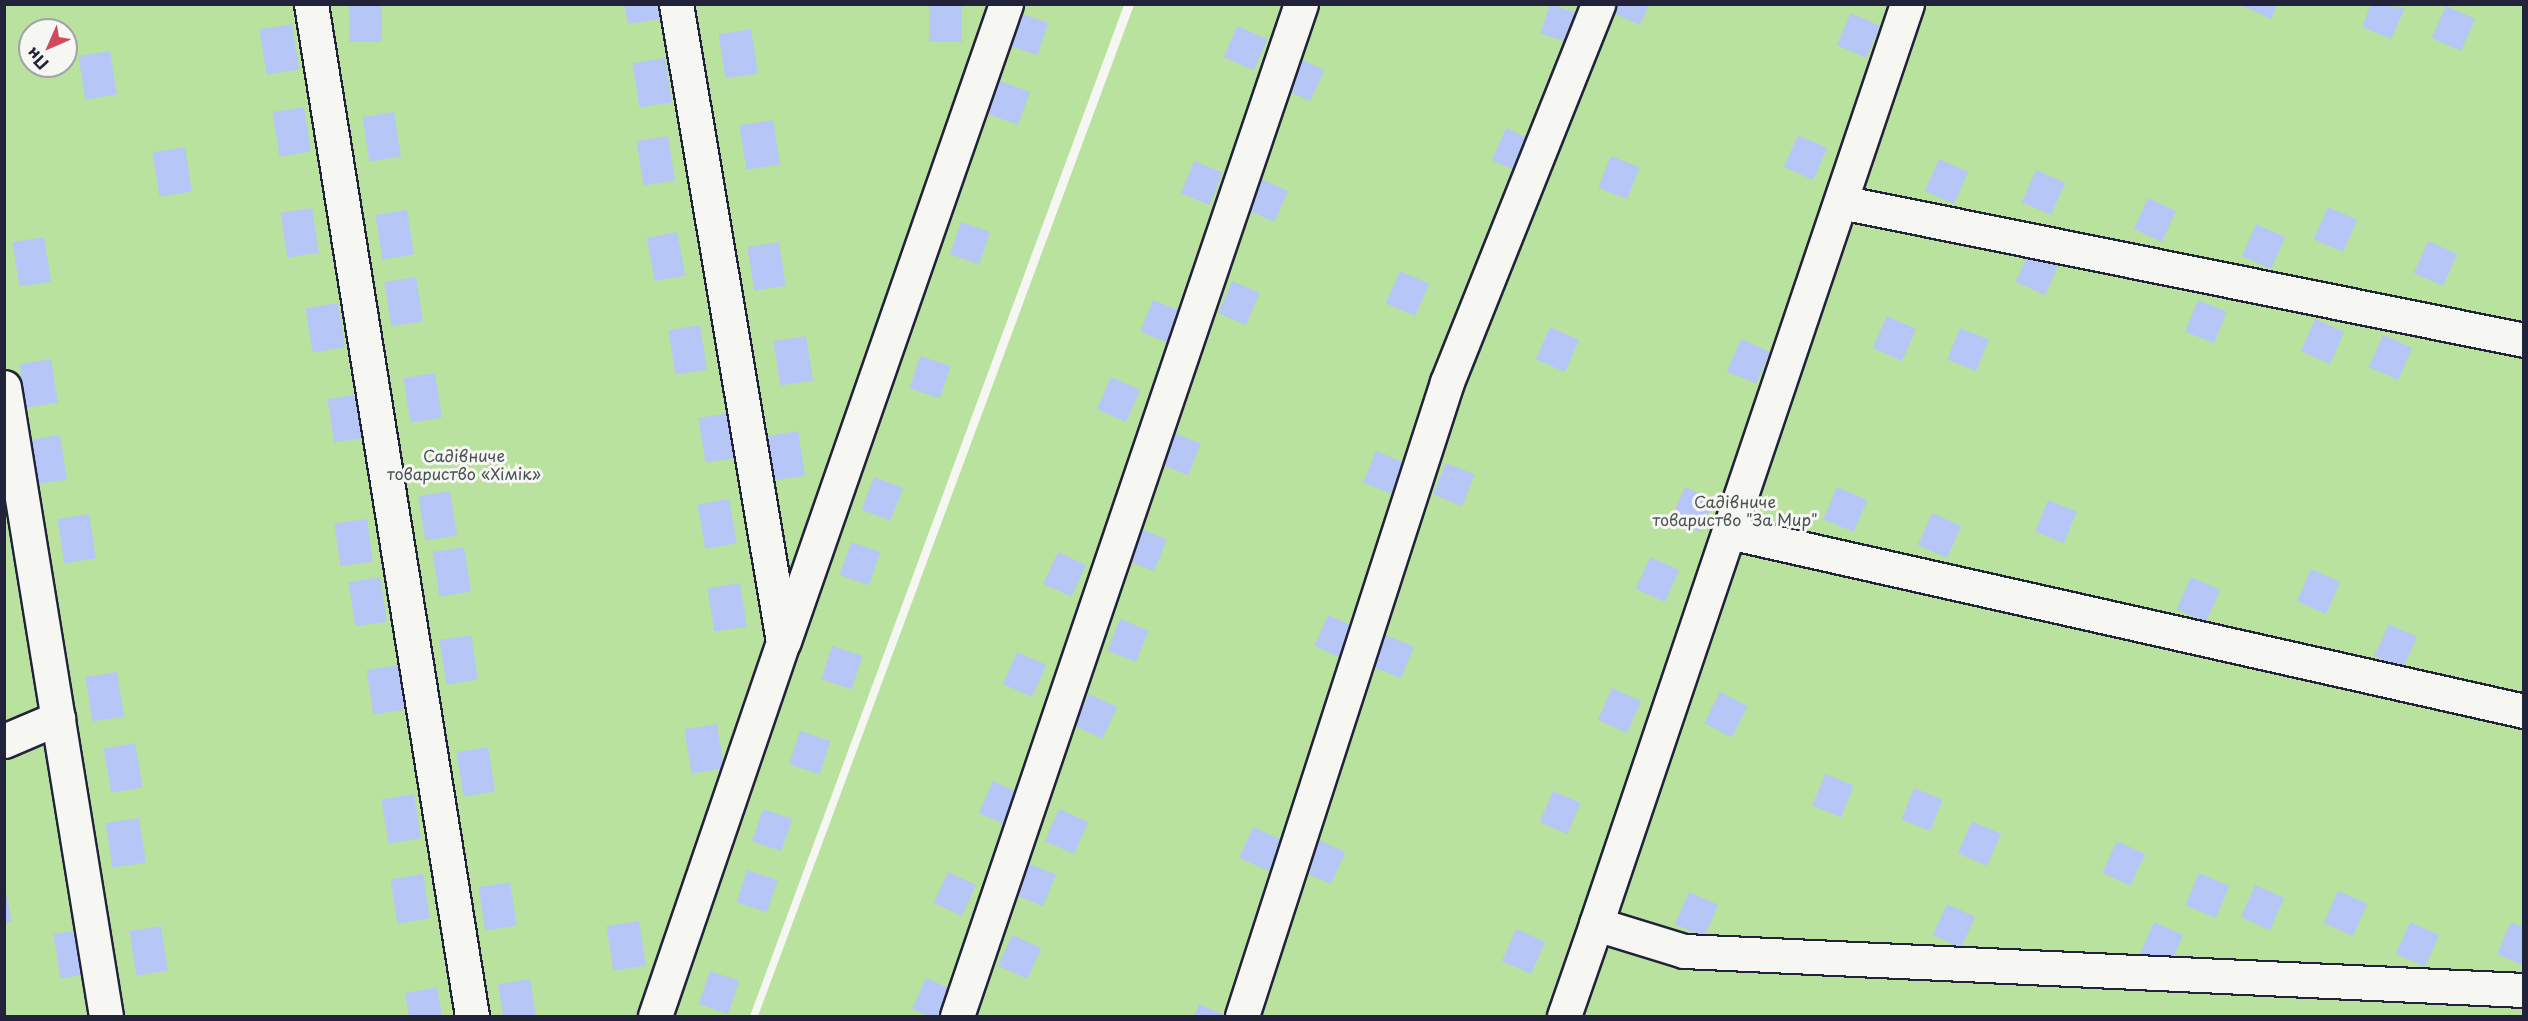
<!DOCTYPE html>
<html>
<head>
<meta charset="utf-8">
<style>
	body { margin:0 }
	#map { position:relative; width:2528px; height:1021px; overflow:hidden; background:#f6f6f2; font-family:"Playpen Sans",sans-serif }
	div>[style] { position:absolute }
	.green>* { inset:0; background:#b9e29e }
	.building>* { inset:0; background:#b6c7f7; transform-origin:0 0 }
	.roads { filter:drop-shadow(2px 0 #22223b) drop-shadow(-2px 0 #22223b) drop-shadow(0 2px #22223b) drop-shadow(0 -2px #22223b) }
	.minor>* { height:33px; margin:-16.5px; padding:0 16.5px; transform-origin:16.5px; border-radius:16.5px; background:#f6f6f2 }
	span { translate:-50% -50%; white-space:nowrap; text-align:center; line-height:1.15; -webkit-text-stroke:6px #f6f6f2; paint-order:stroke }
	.park-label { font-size:16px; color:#485254 }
	.frame { position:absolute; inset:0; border:6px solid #22223b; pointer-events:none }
	.north { position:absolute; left:18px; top:18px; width:60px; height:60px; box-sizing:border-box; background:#f6f6f2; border:2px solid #a1a1a9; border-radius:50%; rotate:225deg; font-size:16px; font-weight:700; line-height:24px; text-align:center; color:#22223b }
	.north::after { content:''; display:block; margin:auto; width:21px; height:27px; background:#d1495b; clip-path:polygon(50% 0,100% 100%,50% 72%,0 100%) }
</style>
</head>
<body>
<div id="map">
	<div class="green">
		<div style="clip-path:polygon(evenodd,5px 5px,1124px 5px,750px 1016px,5px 1016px,5px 5px,30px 30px,66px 30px,66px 66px,30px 66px,30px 30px)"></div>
		<div style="clip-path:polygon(1134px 5px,2523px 5px,2523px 1016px,758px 1016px)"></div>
	</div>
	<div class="building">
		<div style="left:349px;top:4px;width:33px;height:38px"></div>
		<div style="clip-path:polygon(624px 4px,657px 4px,660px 19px,628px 24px)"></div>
		<div style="left:929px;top:4px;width:33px;height:38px"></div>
		<div style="left:1550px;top:4px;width:33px;height:31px;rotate:18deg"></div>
		<div style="clip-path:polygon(1615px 4px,1649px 4px,1640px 25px,1611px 12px)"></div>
		<div style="clip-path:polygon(2239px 4px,2277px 4px,2271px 19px)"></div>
		<div style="clip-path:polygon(2371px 4px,2405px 8px,2391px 39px,2362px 27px)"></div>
		<div style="left:2446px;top:6px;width:32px;height:35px;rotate:24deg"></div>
		<div style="left:1019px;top:13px;width:31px;height:34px;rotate:19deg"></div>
		<div style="left:1851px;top:13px;width:32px;height:35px;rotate:24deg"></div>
		<div style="left:292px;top:24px;width:46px;height:33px;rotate:81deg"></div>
		<div style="left:1237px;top:26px;width:33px;height:34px;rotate:23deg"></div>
		<div style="left:751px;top:29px;width:45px;height:33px;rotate:81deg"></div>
		<div style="left:110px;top:51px;width:44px;height:32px;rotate:81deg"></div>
		<div style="left:1295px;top:57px;width:32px;height:34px;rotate:24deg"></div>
		<div style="left:665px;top:58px;width:45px;height:33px;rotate:81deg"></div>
		<div style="left:1000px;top:81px;width:32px;height:35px;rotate:20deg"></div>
		<div style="left:304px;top:107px;width:45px;height:32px;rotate:81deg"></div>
		<div style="left:394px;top:112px;width:45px;height:32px;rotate:81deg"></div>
		<div style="left:773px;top:120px;width:45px;height:34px;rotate:81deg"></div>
		<div style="left:1506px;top:128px;width:32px;height:35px;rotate:24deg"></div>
		<div style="left:1798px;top:135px;width:32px;height:35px;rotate:24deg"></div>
		<div style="left:668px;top:136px;width:45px;height:32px;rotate:81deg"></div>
		<div style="left:185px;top:147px;width:45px;height:33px;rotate:81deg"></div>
		<div style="left:1611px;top:156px;width:31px;height:34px;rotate:22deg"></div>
		<div style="left:1939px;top:159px;width:32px;height:35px;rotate:24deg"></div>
		<div style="left:1194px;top:161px;width:31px;height:35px;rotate:22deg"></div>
		<div style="left:2036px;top:170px;width:32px;height:35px;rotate:24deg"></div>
		<div style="left:1259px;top:178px;width:32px;height:34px;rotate:24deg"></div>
		<div style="left:2148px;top:198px;width:31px;height:34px;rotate:25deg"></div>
		<div style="left:2328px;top:207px;width:32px;height:35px;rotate:24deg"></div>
		<div style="left:312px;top:208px;width:45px;height:32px;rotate:81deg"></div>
		<div style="left:407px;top:210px;width:45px;height:32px;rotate:81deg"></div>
		<div style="left:961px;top:222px;width:31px;height:34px;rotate:19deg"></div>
		<div style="left:2256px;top:224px;width:32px;height:35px;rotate:24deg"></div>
		<div style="left:677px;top:232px;width:44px;height:31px;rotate:79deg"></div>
		<div style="left:44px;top:237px;width:45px;height:32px;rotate:81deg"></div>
		<div style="left:2428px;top:241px;width:32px;height:35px;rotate:24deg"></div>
		<div style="left:779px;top:242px;width:44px;height:32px;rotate:81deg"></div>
		<div style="left:2030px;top:250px;width:32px;height:35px;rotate:24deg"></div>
		<div style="left:1400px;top:271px;width:32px;height:35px;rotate:24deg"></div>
		<div style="left:416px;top:277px;width:45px;height:32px;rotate:81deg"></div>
		<div style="left:1232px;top:281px;width:30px;height:35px;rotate:23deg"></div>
		<div style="left:1153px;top:300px;width:31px;height:34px;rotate:22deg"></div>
		<div style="left:2198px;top:300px;width:31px;height:34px;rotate:22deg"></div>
		<div style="left:338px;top:303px;width:45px;height:33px;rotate:81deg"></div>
		<div style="left:1887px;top:316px;width:32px;height:35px;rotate:24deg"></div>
		<div style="left:2315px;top:319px;width:32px;height:35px;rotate:24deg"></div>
		<div style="left:700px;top:325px;width:45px;height:32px;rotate:81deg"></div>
		<div style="left:1550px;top:327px;width:32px;height:35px;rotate:24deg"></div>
		<div style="left:1960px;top:328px;width:31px;height:34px;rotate:22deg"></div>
		<div style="left:2383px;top:335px;width:32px;height:35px;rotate:24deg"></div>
		<div style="left:806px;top:336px;width:45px;height:33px;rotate:81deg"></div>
		<div style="left:1741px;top:339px;width:32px;height:35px;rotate:24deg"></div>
		<div style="left:920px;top:356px;width:32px;height:34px;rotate:18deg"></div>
		<div style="left:51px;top:359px;width:44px;height:32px;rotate:81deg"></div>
		<div style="left:435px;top:373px;width:45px;height:32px;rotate:81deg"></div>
		<div style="left:1111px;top:377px;width:32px;height:35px;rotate:24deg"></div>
		<div style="left:359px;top:394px;width:44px;height:32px;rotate:81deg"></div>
		<div style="left:730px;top:413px;width:45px;height:32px;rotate:81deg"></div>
		<div style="left:798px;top:431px;width:45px;height:32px;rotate:81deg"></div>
		<div style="left:1172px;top:432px;width:31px;height:34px;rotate:22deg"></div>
		<div style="left:60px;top:435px;width:45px;height:33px;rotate:81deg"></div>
		<div style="left:1376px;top:451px;width:31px;height:34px;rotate:22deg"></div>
		<div style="left:1446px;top:463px;width:31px;height:34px;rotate:22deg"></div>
		<div style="left:874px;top:477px;width:31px;height:35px;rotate:21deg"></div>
		<div style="left:1685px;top:487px;width:32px;height:35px;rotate:24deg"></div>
		<div style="left:1837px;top:487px;width:33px;height:35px;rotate:23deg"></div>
		<div style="left:450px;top:491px;width:45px;height:32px;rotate:81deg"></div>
		<div style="left:729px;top:499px;width:45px;height:32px;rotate:80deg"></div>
		<div style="left:2048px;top:500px;width:31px;height:34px;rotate:22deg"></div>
		<div style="left:1932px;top:513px;width:32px;height:35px;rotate:24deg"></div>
		<div style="left:89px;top:514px;width:45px;height:32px;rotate:81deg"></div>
		<div style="left:367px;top:519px;width:43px;height:33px;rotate:82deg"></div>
		<div style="left:1138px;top:528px;width:31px;height:34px;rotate:22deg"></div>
		<div style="left:851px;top:542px;width:31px;height:35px;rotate:19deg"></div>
		<div style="left:464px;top:547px;width:45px;height:32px;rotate:81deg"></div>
		<div style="left:1058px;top:552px;width:31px;height:35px;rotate:25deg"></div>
		<div style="left:1650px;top:557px;width:32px;height:35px;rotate:24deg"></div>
		<div style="left:2311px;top:569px;width:32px;height:35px;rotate:24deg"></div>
		<div style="left:380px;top:577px;width:45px;height:32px;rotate:81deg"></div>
		<div style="left:2191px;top:577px;width:32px;height:35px;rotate:24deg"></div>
		<div style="left:740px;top:583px;width:44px;height:33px;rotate:81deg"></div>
		<div style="left:1328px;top:615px;width:32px;height:34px;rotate:24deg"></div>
		<div style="left:1120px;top:619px;width:31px;height:34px;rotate:22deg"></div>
		<div style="left:2389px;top:624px;width:31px;height:35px;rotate:25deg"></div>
		<div style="left:471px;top:635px;width:45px;height:32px;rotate:81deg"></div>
		<div style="left:1385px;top:635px;width:31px;height:34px;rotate:22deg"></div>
		<div style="left:832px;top:646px;width:32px;height:35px;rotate:18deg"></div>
		<div style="left:1017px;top:652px;width:32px;height:35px;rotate:24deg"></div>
		<div style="left:398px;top:665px;width:45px;height:32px;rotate:81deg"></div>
		<div style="left:117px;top:672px;width:45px;height:32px;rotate:81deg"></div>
		<div style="left:1612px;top:688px;width:32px;height:35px;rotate:24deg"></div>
		<div style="left:1720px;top:692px;width:31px;height:35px;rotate:27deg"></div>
		<div style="left:1089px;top:694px;width:31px;height:35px;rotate:25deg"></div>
		<div style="left:717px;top:724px;width:45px;height:33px;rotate:81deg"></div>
		<div style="left:800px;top:731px;width:32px;height:35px;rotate:18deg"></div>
		<div style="left:135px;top:743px;width:45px;height:32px;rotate:80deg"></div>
		<div style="left:488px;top:747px;width:45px;height:32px;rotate:81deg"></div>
		<div style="left:1825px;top:774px;width:31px;height:34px;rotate:22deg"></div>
		<div style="left:993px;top:781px;width:32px;height:35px;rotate:24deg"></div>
		<div style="left:1914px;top:788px;width:31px;height:34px;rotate:22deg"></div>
		<div style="left:1553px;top:791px;width:30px;height:34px;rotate:23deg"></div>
		<div style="left:414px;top:794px;width:45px;height:33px;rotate:81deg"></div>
		<div style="left:763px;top:809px;width:31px;height:34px;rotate:19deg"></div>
		<div style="left:1059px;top:809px;width:32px;height:35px;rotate:24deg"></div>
		<div style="left:139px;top:818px;width:45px;height:34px;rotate:81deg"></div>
		<div style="left:1972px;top:821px;width:32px;height:35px;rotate:24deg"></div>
		<div style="left:1253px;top:827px;width:32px;height:34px;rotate:24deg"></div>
		<div style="left:1316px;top:839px;width:32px;height:35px;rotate:24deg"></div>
		<div style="left:2117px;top:841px;width:31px;height:35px;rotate:25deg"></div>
		<div style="left:1027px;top:863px;width:31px;height:34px;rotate:22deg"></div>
		<div style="left:747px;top:870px;width:32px;height:34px;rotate:18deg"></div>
		<div style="left:948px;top:872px;width:31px;height:34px;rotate:25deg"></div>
		<div style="left:2199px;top:873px;width:33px;height:35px;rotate:23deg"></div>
		<div style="left:423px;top:874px;width:45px;height:33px;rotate:81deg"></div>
		<div style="clip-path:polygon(4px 882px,12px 922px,4px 923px)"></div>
		<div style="left:510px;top:882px;width:44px;height:32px;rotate:81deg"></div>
		<div style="left:2255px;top:885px;width:32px;height:35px;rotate:24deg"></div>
		<div style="left:2338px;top:891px;width:32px;height:35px;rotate:24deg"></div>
		<div style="left:1689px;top:892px;width:32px;height:35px;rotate:24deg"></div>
		<div style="left:1947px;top:904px;width:31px;height:34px;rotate:25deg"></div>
		<div style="left:639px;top:921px;width:45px;height:33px;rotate:81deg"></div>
		<div style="left:2154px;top:922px;width:32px;height:35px;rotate:24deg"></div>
		<div style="left:2410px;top:922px;width:32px;height:35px;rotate:24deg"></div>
		<div style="clip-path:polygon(2511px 922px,2524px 928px,2524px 966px,2497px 954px)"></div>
		<div style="left:161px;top:926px;width:45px;height:32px;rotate:81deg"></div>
		<div style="left:85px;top:929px;width:45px;height:32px;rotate:81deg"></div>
		<div style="left:1516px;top:929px;width:32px;height:35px;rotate:24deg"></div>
		<div style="left:1012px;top:935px;width:32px;height:34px;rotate:24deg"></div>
		<div style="left:710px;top:971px;width:31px;height:35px;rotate:19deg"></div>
		<div style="clip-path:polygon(926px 978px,955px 991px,944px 1016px,928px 1016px,912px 1009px)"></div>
		<div style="clip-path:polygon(530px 979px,536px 1016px,503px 1016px,498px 984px)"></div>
		<div style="clip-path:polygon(437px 987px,442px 1016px,409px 1016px,405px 993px)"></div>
		<div style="clip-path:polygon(1199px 1004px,1227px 1016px,1194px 1016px)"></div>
	</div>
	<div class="roads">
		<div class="minor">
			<div style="left:311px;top:4px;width:1025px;rotate:80.96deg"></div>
			<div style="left:1907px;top:4px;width:971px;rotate:108.68deg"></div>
			<div style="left:1596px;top:924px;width:92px;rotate:17.1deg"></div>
			<div style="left:1684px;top:951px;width:841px;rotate:2.66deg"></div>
			<div style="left:1841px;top:202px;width:697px;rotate:11.42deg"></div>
			<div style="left:4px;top:387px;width:637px;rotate:80.79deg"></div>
			<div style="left:1729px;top:532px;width:815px;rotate:12.69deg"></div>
			<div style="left:784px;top:641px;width:675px;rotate:-70.79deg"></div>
			<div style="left:4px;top:741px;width:59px;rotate:-23.1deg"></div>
			<div style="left:655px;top:1016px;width:395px;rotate:-71.1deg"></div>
			<div style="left:783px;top:642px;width:647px;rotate:-99.52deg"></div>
			<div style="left:957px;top:1016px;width:1069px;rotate:-71.23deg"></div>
			<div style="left:1242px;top:1016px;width:666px;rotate:-72.08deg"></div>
			<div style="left:1447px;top:382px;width:407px;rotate:-68.2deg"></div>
			<div style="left:1564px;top:1016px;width:97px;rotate:-70.8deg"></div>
		</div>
	</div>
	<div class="park-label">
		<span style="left:464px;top:464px">Садівниче<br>товариство «Хімік»</span>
		<span style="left:1735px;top:510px">Садівниче<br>товариство "За Мир"</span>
	</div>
	<div class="frame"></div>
	<div class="north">Пн</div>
</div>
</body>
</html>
